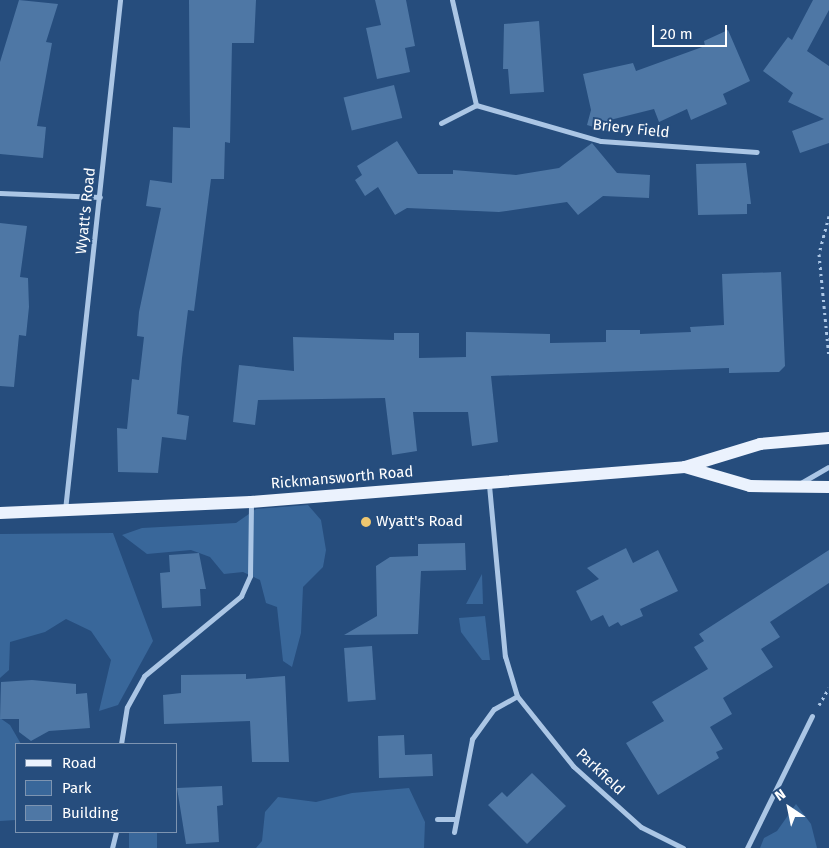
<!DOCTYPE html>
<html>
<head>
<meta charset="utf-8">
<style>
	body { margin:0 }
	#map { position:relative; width:829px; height:848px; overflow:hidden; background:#264d7d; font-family:"Fira Sans",sans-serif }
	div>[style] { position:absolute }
	.green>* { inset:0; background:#39679a; transform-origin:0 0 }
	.building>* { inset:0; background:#4e77a5; transform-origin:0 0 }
	.path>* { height:3px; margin-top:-1.5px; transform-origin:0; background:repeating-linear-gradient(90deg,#abc6e5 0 2.5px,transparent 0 6.5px) }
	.street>* { height:5px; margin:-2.5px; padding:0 2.5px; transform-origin:2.5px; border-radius:2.5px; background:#abc6e5 }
	.primary>* { height:12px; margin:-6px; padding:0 6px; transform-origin:6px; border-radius:6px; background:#ebf2fd }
	.dots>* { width:14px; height:14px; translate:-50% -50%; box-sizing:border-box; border:2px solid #264d7d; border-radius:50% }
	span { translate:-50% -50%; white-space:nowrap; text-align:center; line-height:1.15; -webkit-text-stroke:4px #264d7d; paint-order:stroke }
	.street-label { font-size:15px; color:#fff }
	.poi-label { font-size:15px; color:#fff }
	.left { translate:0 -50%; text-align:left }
	.legend { position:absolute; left:15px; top:743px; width:162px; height:90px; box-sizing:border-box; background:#264d7d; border:1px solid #7d94b1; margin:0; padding:6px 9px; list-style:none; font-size:15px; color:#fff }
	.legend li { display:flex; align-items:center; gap:10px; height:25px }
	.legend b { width:25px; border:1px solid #7d94b1 }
	.north { position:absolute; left:764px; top:783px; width:50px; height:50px; -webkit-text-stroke:4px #264d7d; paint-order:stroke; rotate:326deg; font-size:14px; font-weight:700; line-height:20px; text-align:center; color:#fff }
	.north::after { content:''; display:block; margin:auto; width:18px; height:22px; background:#fff; clip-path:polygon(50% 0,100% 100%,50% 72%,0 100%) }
	.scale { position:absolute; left:652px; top:25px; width:75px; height:22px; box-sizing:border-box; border:2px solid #fff; border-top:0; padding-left:6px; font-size:15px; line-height:18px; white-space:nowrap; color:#fff; -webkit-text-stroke:4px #264d7d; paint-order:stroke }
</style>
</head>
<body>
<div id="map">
	<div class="green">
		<div style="clip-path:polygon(308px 505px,321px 520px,326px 550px,323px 567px,303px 587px,301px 633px,292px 667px,283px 661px,277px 607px,266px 603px,260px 580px,243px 572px,224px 574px,210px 557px,191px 550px,147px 554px,122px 535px,142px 528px,236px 523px,256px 509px)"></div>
		<div style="clip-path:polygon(113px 533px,153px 641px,118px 705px,99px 711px,111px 660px,91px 631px,66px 619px,45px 632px,10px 642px,9px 670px,0 678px,0 534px)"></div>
		<div style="clip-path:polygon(482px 574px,483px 604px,466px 604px)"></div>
		<div style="clip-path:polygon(485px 616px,490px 660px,482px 660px,461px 632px,459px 618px)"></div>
		<div style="clip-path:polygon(0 718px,10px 725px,21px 744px,16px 744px,16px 820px,0 821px)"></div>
		<div style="clip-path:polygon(409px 788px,425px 822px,424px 848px,256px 848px,262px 841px,265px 812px,278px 797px,316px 802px,352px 793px)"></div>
		<div style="clip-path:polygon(796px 804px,811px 824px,817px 848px,760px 848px,764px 838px,777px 831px)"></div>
		<div style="left:129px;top:832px;width:28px;height:16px"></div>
	</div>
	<div class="building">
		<div style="clip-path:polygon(19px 0,58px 4px,46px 42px,52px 43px,37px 126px,46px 127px,43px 158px,0 154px,0 62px)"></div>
		<div style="clip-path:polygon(189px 0,256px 0,254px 43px,232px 43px,230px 143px,225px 142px,224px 179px,211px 179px,194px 311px,188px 310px,182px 358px,177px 414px,189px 416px,186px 440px,162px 437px,158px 473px,118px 472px,117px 428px,127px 429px,132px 379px,139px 380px,144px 337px,137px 336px,139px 312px,161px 208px,146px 206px,150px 180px,172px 183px,173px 127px,190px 128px)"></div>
		<div style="clip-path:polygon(375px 0,406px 0,415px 46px,405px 48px,410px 72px,377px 79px,366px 28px,381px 25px)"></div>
		<div style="clip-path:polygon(813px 0,829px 0,829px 10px,807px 51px,829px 66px,829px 143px,800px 153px,792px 131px,824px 119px,788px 102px,793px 93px,763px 71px,788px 37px,792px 40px)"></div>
		<div style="clip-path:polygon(539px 21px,544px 92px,510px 94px,508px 69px,503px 69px,504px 24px)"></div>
		<div style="clip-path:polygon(728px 30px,750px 81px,723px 94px,727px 104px,691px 120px,687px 109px,659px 122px,654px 109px,610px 120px,607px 131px,587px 125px,591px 110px,583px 74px,633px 63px,636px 71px,705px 46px,704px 41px)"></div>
		<div style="left:394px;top:85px;width:34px;height:52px;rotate:76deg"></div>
		<div style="clip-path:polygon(397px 141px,418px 174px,453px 174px,453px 170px,516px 175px,559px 168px,592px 143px,617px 173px,650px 175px,649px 198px,603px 196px,578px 215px,567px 202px,499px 212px,407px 208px,395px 215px,378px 187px,365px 196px,355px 180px,362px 175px,357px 166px)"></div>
		<div style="clip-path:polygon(746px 163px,751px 204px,747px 204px,747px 214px,698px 215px,696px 164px)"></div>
		<div style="clip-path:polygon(0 223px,27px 226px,20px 277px,28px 278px,29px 307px,26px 336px,19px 335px,14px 387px,0 386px)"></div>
		<div style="clip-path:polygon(781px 272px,785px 366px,779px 372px,729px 373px,729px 368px,491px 376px,498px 442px,472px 446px,468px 412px,413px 412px,417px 451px,392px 455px,385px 398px,258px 400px,255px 425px,233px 422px,239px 365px,294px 371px,293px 337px,394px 340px,394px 333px,419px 333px,419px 358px,466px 357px,466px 332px,550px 334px,550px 343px,606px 342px,606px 330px,640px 330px,640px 334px,691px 332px,690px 327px,724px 325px,722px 274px)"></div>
		<div style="clip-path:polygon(465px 543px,466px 570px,421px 571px,418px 634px,344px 635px,377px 616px,376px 566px,390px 557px,418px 556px,418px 544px)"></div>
		<div style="clip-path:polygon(626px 548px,633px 563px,658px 550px,678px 591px,640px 609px,643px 616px,621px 626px,618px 622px,609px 627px,603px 615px,591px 621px,576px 591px,599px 579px,587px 568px)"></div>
		<div style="clip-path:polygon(829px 550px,829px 583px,770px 622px,780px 637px,761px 649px,773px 667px,723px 698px,732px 714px,710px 727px,723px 749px,716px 752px,719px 758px,658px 795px,626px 743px,664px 721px,652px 702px,708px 669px,694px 647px,704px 641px,699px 634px)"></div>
		<div style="clip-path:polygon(199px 553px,206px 589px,200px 589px,201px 606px,162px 608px,160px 573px,170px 572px,169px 555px)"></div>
		<div style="left:372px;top:646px;width:54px;height:28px;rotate:86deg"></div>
		<div style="clip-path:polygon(246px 674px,246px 679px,285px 676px,289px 762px,252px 762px,250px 721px,164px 724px,163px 695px,181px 693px,181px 675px)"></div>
		<div style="clip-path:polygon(32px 680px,76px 684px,76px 694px,87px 693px,90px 728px,49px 731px,31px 741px,19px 732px,19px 719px,0 719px,1px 682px)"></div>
		<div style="clip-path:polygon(404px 735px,405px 755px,432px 754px,433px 776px,379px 778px,378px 736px)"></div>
		<div style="clip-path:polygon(532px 773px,566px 806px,527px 844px,488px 805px,502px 792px,507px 797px)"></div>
		<div style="clip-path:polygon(222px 786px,223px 805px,217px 806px,219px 842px,186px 844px,177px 788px)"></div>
	</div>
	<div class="path">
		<div style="left:829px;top:216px;width:39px;rotate:105deg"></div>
		<div style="left:819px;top:254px;width:103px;rotate:84.5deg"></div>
		<div style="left:819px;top:705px;width:20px;rotate:-60deg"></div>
	</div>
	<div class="street">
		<div style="left:452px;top:0;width:108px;rotate:77.1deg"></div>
		<div style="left:441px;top:123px;width:39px;rotate:-27deg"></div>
		<div style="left:476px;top:105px;width:130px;rotate:16.1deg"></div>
		<div style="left:601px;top:141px;width:156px;rotate:4deg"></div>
		<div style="left:0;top:193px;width:100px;rotate:2.3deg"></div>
		<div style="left:799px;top:484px;width:34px;rotate:-30deg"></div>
		<div style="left:489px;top:485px;width:172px;rotate:84.7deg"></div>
		<div style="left:505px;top:656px;width:42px;rotate:73.3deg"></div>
		<div style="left:517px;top:696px;width:90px;rotate:51.3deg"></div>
		<div style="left:573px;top:766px;width:91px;rotate:41.9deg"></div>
		<div style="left:641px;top:827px;width:47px;rotate:26.6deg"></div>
		<div style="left:65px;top:510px;width:513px;rotate:-83.84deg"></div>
		<div style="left:121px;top:744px;width:37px;rotate:-81deg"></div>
		<div style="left:127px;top:707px;width:35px;rotate:-61deg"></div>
		<div style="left:144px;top:676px;width:126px;rotate:-39.5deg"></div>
		<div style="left:241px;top:596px;width:22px;rotate:-66deg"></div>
		<div style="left:250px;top:576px;width:73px;rotate:-89.2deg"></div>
		<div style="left:437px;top:819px;width:19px"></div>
		<div style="left:454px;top:832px;width:95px;rotate:-79deg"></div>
		<div style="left:472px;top:739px;width:37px;rotate:-54deg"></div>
		<div style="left:494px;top:709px;width:26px;rotate:-29deg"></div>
		<div style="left:112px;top:848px;width:16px;rotate:-76deg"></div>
		<div style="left:747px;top:848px;width:147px;rotate:-63.8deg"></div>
	</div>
	<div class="primary">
		<div style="left:685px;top:467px;width:68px;rotate:16.3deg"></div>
		<div style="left:750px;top:486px;width:79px;rotate:0.7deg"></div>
		<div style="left:0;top:513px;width:251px;rotate:-2.5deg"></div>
		<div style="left:251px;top:502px;width:435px;rotate:-4.6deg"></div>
		<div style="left:685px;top:467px;width:78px;rotate:-17deg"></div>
		<div style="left:760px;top:444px;width:69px;rotate:-5deg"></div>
	</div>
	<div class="dots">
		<div style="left:366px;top:522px;background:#eec770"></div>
	</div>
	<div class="street-label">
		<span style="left:631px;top:129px;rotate:6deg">Briery Field</span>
		<span style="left:86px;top:211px;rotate:-84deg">Wyatt's Road</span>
		<span style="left:342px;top:478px;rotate:-5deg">Rickmansworth Road</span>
		<span style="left:600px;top:772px;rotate:43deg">Parkfield</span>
	</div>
	<div class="poi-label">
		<span class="left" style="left:376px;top:522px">Wyatt's Road</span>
	</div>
	<ul class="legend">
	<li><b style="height:6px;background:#ebf2fd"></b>Road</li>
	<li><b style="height:14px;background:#39679a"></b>Park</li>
	<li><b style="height:14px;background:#4e77a5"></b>Building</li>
	</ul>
	<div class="north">N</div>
	<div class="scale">20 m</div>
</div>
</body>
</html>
